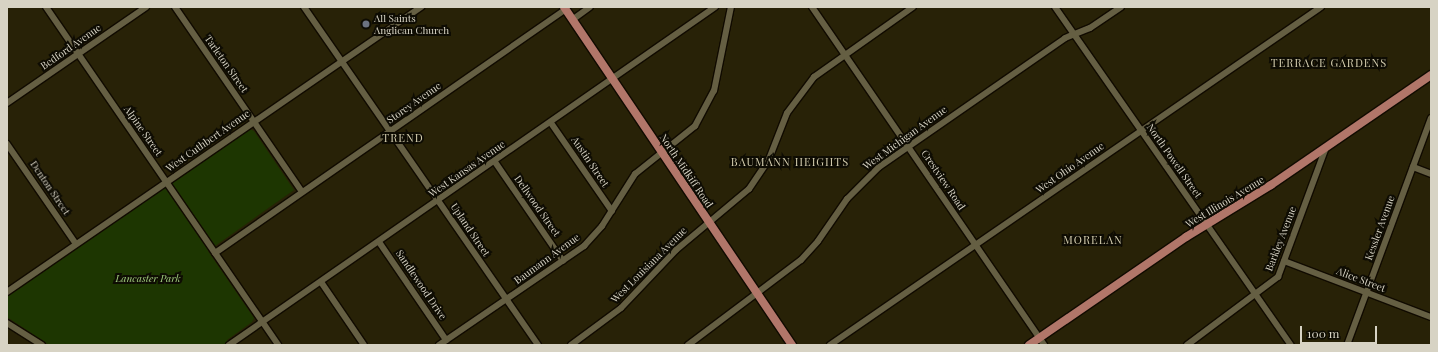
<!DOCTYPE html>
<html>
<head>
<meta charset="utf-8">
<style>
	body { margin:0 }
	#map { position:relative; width:1438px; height:352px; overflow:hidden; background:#282207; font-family:"Playfair Display",serif }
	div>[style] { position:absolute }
	.green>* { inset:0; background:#1d3601 }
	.roads { filter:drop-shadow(1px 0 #110b00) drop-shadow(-1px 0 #110b00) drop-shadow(0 1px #110b00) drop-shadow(0 -1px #110b00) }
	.minor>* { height:6px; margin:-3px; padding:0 3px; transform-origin:3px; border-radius:3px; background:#655f43 }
	.major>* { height:8px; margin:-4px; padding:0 4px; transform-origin:4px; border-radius:4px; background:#b17669 }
	.dots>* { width:11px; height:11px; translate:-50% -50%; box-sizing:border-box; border:2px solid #0e0c03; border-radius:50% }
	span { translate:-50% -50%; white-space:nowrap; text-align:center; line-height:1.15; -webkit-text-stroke:4px #0e0c03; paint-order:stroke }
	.poi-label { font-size:10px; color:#d7d3c4 }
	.left { translate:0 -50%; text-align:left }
	.street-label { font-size:10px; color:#d7d3c4 }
	.park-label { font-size:10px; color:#a2ce7f; font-style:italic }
	.neighbourhood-label { font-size:11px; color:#d5ceaf; letter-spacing:1px }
	.frame { position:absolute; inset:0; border:8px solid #d7d3c4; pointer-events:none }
	.scale { position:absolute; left:1300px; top:326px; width:77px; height:18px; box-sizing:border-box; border:2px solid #d7d3c4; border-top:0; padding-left:5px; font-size:12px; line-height:14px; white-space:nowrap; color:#d7d3c4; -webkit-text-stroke:3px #0e0c03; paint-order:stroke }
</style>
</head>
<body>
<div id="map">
	<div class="green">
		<div style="clip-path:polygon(250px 129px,254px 131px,294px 190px,208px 251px,254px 318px,252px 322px,227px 340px,230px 345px,49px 345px,7px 317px,7px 296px)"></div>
	</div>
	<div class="roads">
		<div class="minor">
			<div style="left:46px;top:7px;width:410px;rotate:55.5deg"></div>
			<div style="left:175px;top:7px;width:224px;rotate:55.5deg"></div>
			<div style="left:304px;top:7px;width:411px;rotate:55.3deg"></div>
			<div style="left:812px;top:7px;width:410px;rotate:55.5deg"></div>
			<div style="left:1055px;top:7px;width:412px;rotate:55.1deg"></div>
			<div style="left:572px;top:20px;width:22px;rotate:-36deg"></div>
			<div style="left:7px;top:103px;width:169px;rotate:-34.6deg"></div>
			<div style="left:551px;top:123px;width:107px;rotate:55.3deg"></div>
			<div style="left:7px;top:144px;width:121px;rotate:55.4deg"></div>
			<div style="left:495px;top:162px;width:120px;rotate:55.5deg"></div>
			<div style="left:1413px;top:167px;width:19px;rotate:21deg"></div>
			<div style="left:379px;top:242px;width:119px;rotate:55.6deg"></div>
			<div style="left:215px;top:253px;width:426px;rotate:-34.8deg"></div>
			<div style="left:1284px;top:261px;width:157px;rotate:20.9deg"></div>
			<div style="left:321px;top:282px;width:76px;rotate:55.7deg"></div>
			<div style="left:7px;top:292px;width:503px;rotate:-34.54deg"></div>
			<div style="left:7px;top:323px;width:41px;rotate:32.2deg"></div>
			<div style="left:229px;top:345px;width:592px;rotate:-34.82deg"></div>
			<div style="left:439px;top:345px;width:176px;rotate:-34.3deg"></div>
			<div style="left:584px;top:246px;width:27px;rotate:-48deg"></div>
			<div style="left:602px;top:226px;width:62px;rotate:-57.6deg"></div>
			<div style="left:635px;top:174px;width:77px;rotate:-38.7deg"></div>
			<div style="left:695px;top:126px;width:40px;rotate:-62deg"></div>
			<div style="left:714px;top:91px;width:86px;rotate:-78.6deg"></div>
			<div style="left:571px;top:345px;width:62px;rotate:-36.5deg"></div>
			<div style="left:621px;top:308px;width:80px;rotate:-46.5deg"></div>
			<div style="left:676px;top:250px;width:95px;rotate:-39.9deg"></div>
			<div style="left:749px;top:189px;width:36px;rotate:-56deg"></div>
			<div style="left:769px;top:159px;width:49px;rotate:-68.6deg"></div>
			<div style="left:787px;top:113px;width:45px;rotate:-53.1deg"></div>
			<div style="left:814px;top:77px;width:121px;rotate:-35.3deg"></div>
			<div style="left:688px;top:345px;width:141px;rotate:-37deg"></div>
			<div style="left:801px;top:260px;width:25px;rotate:-48deg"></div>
			<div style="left:818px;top:241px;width:51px;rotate:-55.4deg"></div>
			<div style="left:847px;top:199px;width:45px;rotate:-45deg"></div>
			<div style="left:879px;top:167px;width:226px;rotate:-34.7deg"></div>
			<div style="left:1065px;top:38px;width:27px;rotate:-22deg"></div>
			<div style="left:1090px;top:28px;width:37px;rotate:-34deg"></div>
			<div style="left:830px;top:345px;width:596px;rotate:-34.54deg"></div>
			<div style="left:1187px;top:345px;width:114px;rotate:-36.8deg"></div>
			<div style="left:1278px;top:277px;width:139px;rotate:-69.7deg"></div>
			<div style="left:1347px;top:345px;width:242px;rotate:-69.7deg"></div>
		</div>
		<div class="major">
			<div style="left:564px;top:7px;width:408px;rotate:56deg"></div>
			<div style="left:1029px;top:345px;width:191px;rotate:-34.5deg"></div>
			<div style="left:1186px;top:237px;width:100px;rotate:-31.5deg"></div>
			<div style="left:1271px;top:185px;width:194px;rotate:-34.5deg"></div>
		</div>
	</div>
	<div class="dots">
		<div style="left:366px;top:24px;background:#6b7280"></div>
	</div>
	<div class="poi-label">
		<span class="left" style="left:374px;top:24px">All Saints<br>Anglican Church</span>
	</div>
	<div class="street-label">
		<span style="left:71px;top:47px;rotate:-35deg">Bedford Avenue</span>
		<span style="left:226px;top:64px;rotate:55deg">Tarleton Street</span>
		<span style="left:414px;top:103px;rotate:-35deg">Storey Avenue</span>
		<span style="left:143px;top:131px;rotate:55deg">Alpine Street</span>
		<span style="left:905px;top:138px;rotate:-36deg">West Michigan Avenue</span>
		<span style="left:208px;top:141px;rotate:-35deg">West Cuthbert Avenue</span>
		<span style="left:1174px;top:161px;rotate:55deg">North Powell Street</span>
		<span style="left:590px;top:162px;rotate:56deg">Austin Street</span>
		<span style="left:1070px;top:168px;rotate:-35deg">West Ohio Avenue</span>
		<span style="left:467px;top:169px;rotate:-35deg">West Kansas Avenue</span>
		<span style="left:686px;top:171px;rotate:56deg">North Midkiff Road</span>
		<span style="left:943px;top:180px;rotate:56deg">Crestview Road</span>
		<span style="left:50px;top:188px;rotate:56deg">Denton Street</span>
		<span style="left:1225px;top:202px;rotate:-31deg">West Illinois Avenue</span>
		<span style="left:537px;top:206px;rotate:55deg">Dellwood Street</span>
		<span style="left:1380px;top:228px;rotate:-70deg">Kessler Avenue</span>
		<span style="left:470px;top:230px;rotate:56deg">Upland Street</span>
		<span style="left:1281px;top:239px;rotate:-69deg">Barkley Avenue</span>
		<span style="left:547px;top:259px;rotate:-36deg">Baumann Avenue</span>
		<span style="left:649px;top:265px;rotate:-45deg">West Louisiana Avenue</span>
		<span style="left:1361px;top:280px;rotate:21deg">Alice Street</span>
		<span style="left:421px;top:285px;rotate:56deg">Sandlewood Drive</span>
	</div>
	<div class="park-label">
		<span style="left:148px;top:279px">Lancaster Park</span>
	</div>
	<div class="neighbourhood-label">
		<span style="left:1329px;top:63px">TERRACE GARDENS</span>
		<span style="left:403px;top:138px">TREND</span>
		<span style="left:790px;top:162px">BAUMANN HEIGHTS</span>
		<span style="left:1093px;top:240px">MORELAN</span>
	</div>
	<div class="frame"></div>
	<div class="scale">100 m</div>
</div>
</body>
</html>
